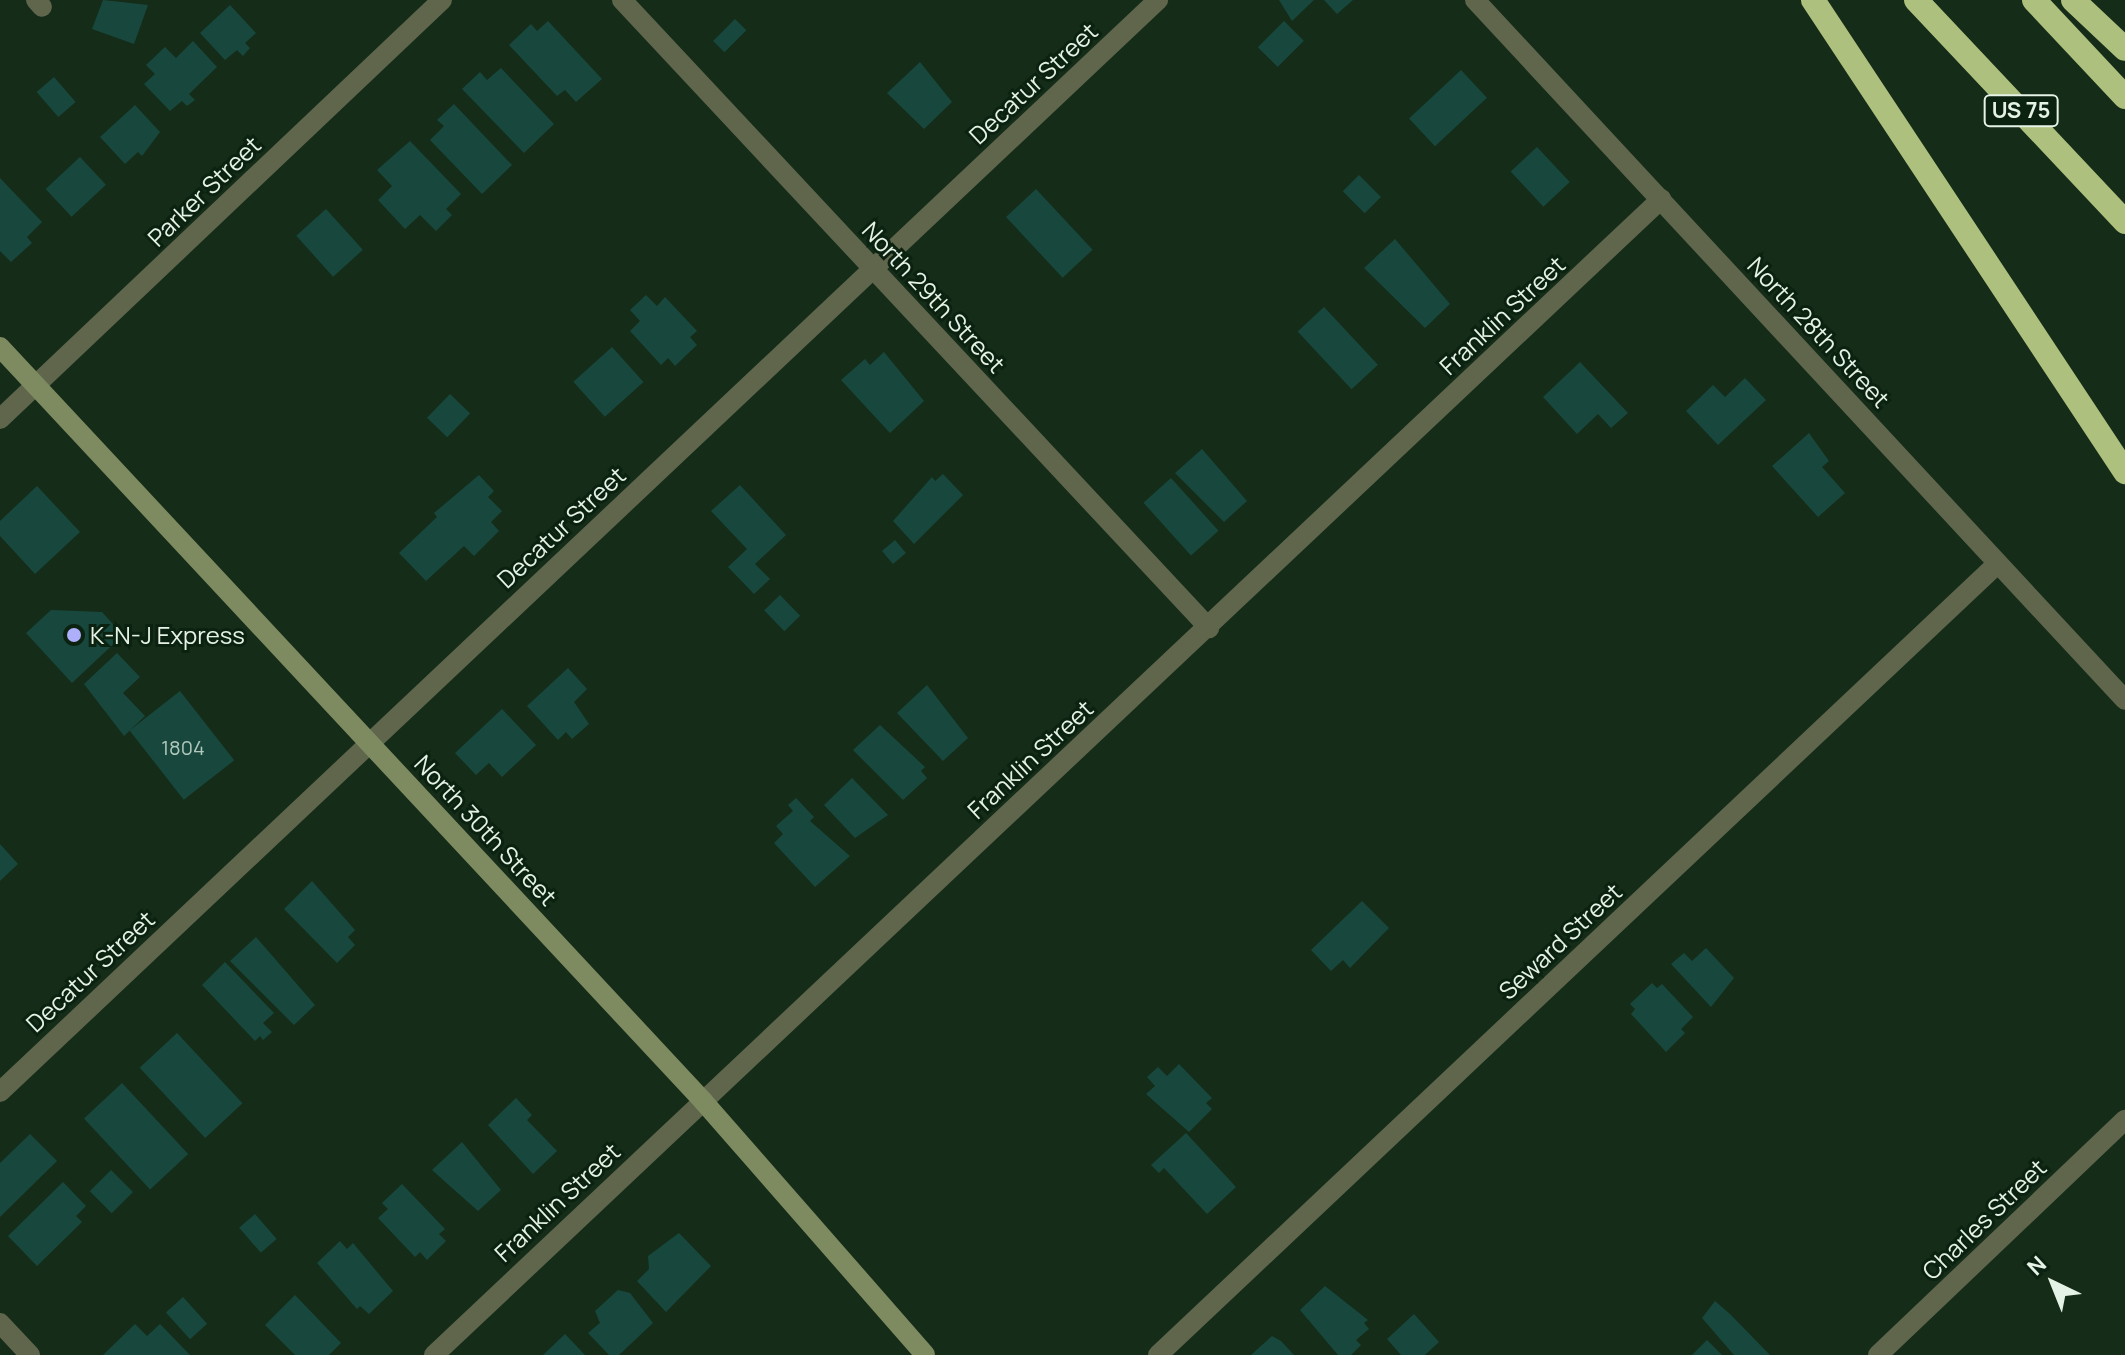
<!DOCTYPE html>
<html>
<head>
<meta charset="utf-8">
<style>
	body { margin:0 }
	#map { position:relative; width:2125px; height:1355px; overflow:hidden; background:#152c19; font-family:Manrope,sans-serif }
	div>[style] { position:absolute }
	.building>* { inset:0; background:#18483d; transform-origin:0 0 }
	.minor>* { height:20px; margin:-10px; padding:0 10px; transform-origin:10px; border-radius:10px; background:#5f664c }
	.tertiary>* { height:20px; margin:-10px; padding:0 10px; transform-origin:10px; border-radius:10px; background:#5f664c }
	.secondary>* { height:20px; margin:-10px; padding:0 10px; transform-origin:10px; border-radius:10px; background:#7e8b60 }
	.motorway>* { height:24px; margin:-12px; padding:0 12px; transform-origin:12px; border-radius:12px; background:#adc07d }
	.dots>* { width:22px; height:22px; translate:-50% -50%; box-sizing:border-box; border:4px solid #0c2210; border-radius:50% }
	span { translate:-50% -50%; white-space:nowrap; text-align:center; line-height:1.15; -webkit-text-stroke:6px #0c2210; paint-order:stroke }
	.number-label { font-size:20px; color:#b2c8bc }
	.number-label span { -webkit-text-stroke-width:0 }
	.shield-label span { padding:2px 6px; background:#0c2210; border:2px solid; border-radius:6px; -webkit-text-stroke-width:0 }
	.shield-label { font-size:22px; color:#e5f3e6; font-weight:700 }
	.street-label { font-size:24px; color:#e5f3e6 }
	.poi-label { font-size:24px; color:#e5f3e6 }
	.left { translate:0 -50%; text-align:left }
	.north { position:absolute; left:2013px; top:1243px; width:80px; height:80px; -webkit-text-stroke:6px #0c2210; paint-order:stroke; rotate:317deg; font-size:22px; font-weight:700; line-height:32px; text-align:center; color:#e5f3e6 }
	.north::after { content:''; display:block; margin:auto; width:28px; height:36px; background:#e5f3e6; clip-path:polygon(50% 0,100% 100%,50% 72%,0 100%) }
</style>
</head>
<body>
<div id="map">
	<div class="building">
		<div style="clip-path:polygon(103px 0,148px 5px,134px 44px,92px 29px)"></div>
		<div style="clip-path:polygon(1279px 0,1314px 0,1292px 21px)"></div>
		<div style="clip-path:polygon(1324px 0,1353px 0,1337px 14px)"></div>
		<div style="clip-path:polygon(230px 5px,256px 33px,245px 43px,250px 48px,243px 56px,237px 50px,225px 60px,200px 33px)"></div>
		<div style="left:735px;top:19px;width:16px;height:31px;rotate:45deg"></div>
		<div style="clip-path:polygon(548px 21px,602px 79px,576px 102px,565px 90px,557px 96px,509px 45px,531px 24px,537px 31px)"></div>
		<div style="left:1284px;top:21px;width:28px;height:37px;rotate:45deg"></div>
		<div style="clip-path:polygon(193px 41px,217px 67px,189px 94px,195px 100px,187px 106px,182px 101px,170px 111px,144px 84px,155px 74px,146px 65px,165px 47px,176px 58px)"></div>
		<div style="clip-path:polygon(920px 62px,952px 102px,924px 129px,887px 93px)"></div>
		<div style="clip-path:polygon(501px 68px,554px 124px,524px 153px,462px 89px,480px 72px,487px 80px)"></div>
		<div style="left:1461px;top:70px;width:38px;height:71px;rotate:47deg"></div>
		<div style="left:54px;top:77px;width:33px;height:23px;rotate:49deg"></div>
		<div style="clip-path:polygon(454px 104px,512px 165px,482px 194px,430px 140px,444px 126px,437px 120px)"></div>
		<div style="clip-path:polygon(135px 105px,160px 132px,142px 156px,138px 152px,125px 164px,100px 137px)"></div>
		<div style="clip-path:polygon(410px 141px,461px 194px,446px 209px,452px 215px,436px 231px,420px 215px,405px 229px,378px 200px,392px 186px,377px 170px)"></div>
		<div style="left:1537px;top:147px;width:48px;height:36px;rotate:47deg"></div>
		<div style="left:80px;top:157px;width:38px;height:47px;rotate:47deg"></div>
		<div style="left:1359px;top:175px;width:31px;height:23px;rotate:45deg"></div>
		<div style="clip-path:polygon(0 178px,42px 222px,27px 237px,32px 243px,11px 262px,0 251px)"></div>
		<div style="left:1036px;top:189px;width:83px;height:41px;rotate:47deg"></div>
		<div style="left:326px;top:209px;width:55px;height:40px;rotate:48deg"></div>
		<div style="clip-path:polygon(1395px 239px,1450px 304px,1425px 328px,1364px 268px)"></div>
		<div style="clip-path:polygon(646px 295px,657px 306px,665px 297px,697px 331px,690px 337px,697px 345px,675px 366px,668px 358px,661px 365px,630px 331px,640px 321px,630px 310px)"></div>
		<div style="left:1324px;top:307px;width:79px;height:36px;rotate:47deg"></div>
		<div style="left:612px;top:347px;width:47px;height:52px;rotate:48deg"></div>
		<div style="clip-path:polygon(884px 352px,924px 401px,890px 433px,841px 380px,865px 359px,870px 365px)"></div>
		<div style="clip-path:polygon(1580px 362px,1628px 413px,1611px 428px,1598px 414px,1577px 434px,1543px 397px)"></div>
		<div style="clip-path:polygon(1745px 378px,1766px 400px,1718px 445px,1686px 411px,1713px 385px,1725px 397px)"></div>
		<div style="left:450px;top:394px;width:28px;height:33px;rotate:44deg"></div>
		<div style="clip-path:polygon(1809px 433px,1829px 461px,1822px 467px,1845px 493px,1818px 517px,1772px 466px)"></div>
		<div style="clip-path:polygon(1202px 449px,1247px 501px,1224px 522px,1175px 473px)"></div>
		<div style="clip-path:polygon(943px 474px,963px 495px,914px 544px,893px 521px,932px 477px,935px 481px)"></div>
		<div style="clip-path:polygon(479px 475px,494px 491px,488px 497px,502px 511px,491px 522px,499px 531px,474px 556px,464px 546px,426px 581px,399px 553px,437px 517px,434px 513px)"></div>
		<div style="left:1171px;top:478px;width:71px;height:37px;rotate:48deg"></div>
		<div style="clip-path:polygon(740px 485px,786px 535px,755px 564px,770px 579px,754px 594px,728px 567px,747px 549px,711px 511px)"></div>
		<div style="clip-path:polygon(37px 486px,80px 532px,35px 574px,0 536px,0 521px)"></div>
		<div style="left:895px;top:540px;width:17px;height:17px;rotate:50deg"></div>
		<div style="left:780px;top:595px;width:29px;height:22px;rotate:46deg"></div>
		<div style="clip-path:polygon(51px 610px,102px 612px,123px 635px,72px 683px,26px 633px)"></div>
		<div style="clip-path:polygon(117px 653px,140px 677px,123px 693px,145px 716px,124px 736px,84px 684px)"></div>
		<div style="clip-path:polygon(568px 668px,587px 689px,574px 702px,589px 724px,572px 739px,566px 732px,558px 740px,527px 706px)"></div>
		<div style="clip-path:polygon(927px 685px,968px 738px,943px 761px,897px 713px)"></div>
		<div style="left:180px;top:691px;width:88px;height:64px;rotate:52deg"></div>
		<div style="clip-path:polygon(502px 709px,536px 745px,502px 777px,489px 763px,476px 775px,455px 753px)"></div>
		<div style="clip-path:polygon(880px 725px,925px 767px,921px 771px,927px 778px,903px 800px,853px 750px)"></div>
		<div style="clip-path:polygon(852px 778px,888px 815px,855px 838px,824px 805px)"></div>
		<div style="clip-path:polygon(796px 798px,814px 817px,810px 821px,850px 856px,815px 887px,774px 843px,783px 834px,776px 826px,793px 811px,788px 805px)"></div>
		<div style="clip-path:polygon(0 844px,18px 864px,0 881px)"></div>
		<div style="clip-path:polygon(312px 881px,355px 930px,348px 937px,355px 945px,337px 963px,284px 909px)"></div>
		<div style="clip-path:polygon(1362px 901px,1389px 928px,1350px 968px,1343px 960px,1331px 971px,1311px 950px)"></div>
		<div style="clip-path:polygon(256px 937px,315px 1005px,294px 1025px,230px 961px)"></div>
		<div style="clip-path:polygon(1706px 948px,1734px 978px,1711px 1007px,1671px 964px,1684px 953px,1692px 961px)"></div>
		<div style="clip-path:polygon(225px 962px,274px 1013px,263px 1023px,272px 1032px,263px 1040px,260px 1036px,255px 1041px,202px 985px)"></div>
		<div style="clip-path:polygon(1652px 983px,1657px 988px,1662px 984px,1693px 1017px,1681px 1029px,1685px 1033px,1666px 1052px,1631px 1014px,1635px 1009px,1630px 1004px)"></div>
		<div style="left:177px;top:1033px;width:96px;height:51px;rotate:47deg"></div>
		<div style="clip-path:polygon(1179px 1064px,1212px 1098px,1206px 1103px,1212px 1109px,1189px 1132px,1146px 1094px,1155px 1086px,1147px 1077px,1158px 1067px,1167px 1076px)"></div>
		<div style="left:122px;top:1083px;width:97px;height:52px;rotate:47deg"></div>
		<div style="clip-path:polygon(516px 1098px,532px 1115px,527px 1120px,557px 1151px,533px 1174px,488px 1125px)"></div>
		<div style="clip-path:polygon(1186px 1133px,1236px 1187px,1207px 1214px,1164px 1168px,1159px 1173px,1151px 1165px)"></div>
		<div style="clip-path:polygon(30px 1134px,57px 1161px,0 1217px,0 1163px)"></div>
		<div style="clip-path:polygon(462px 1142px,501px 1190px,478px 1211px,432px 1170px)"></div>
		<div style="left:111px;top:1170px;width:31px;height:30px;rotate:45deg"></div>
		<div style="clip-path:polygon(63px 1182px,86px 1206px,76px 1216px,82px 1222px,37px 1266px,8px 1236px)"></div>
		<div style="clip-path:polygon(402px 1184px,445px 1229px,439px 1234px,446px 1241px,427px 1260px,420px 1252px,415px 1257px,378px 1218px,388px 1209px,382px 1203px)"></div>
		<div style="left:255px;top:1214px;width:33px;height:21px;rotate:49deg"></div>
		<div style="clip-path:polygon(679px 1233px,711px 1266px,666px 1312px,637px 1281px,649px 1269px,648px 1256px)"></div>
		<div style="clip-path:polygon(340px 1241px,347px 1249px,353px 1243px,393px 1291px,369px 1314px,360px 1306px,357px 1309px,317px 1263px)"></div>
		<div style="clip-path:polygon(1325px 1286px,1368px 1320px,1364px 1323px,1369px 1329px,1356px 1340px,1361px 1345px,1351px 1355px,1338px 1355px,1300px 1310px)"></div>
		<div style="clip-path:polygon(618px 1290px,630px 1293px,653px 1323px,619px 1355px,609px 1355px,588px 1333px,600px 1323px,595px 1311px)"></div>
		<div style="clip-path:polygon(295px 1295px,341px 1343px,329px 1355px,295px 1355px,265px 1325px)"></div>
		<div style="left:183px;top:1297px;width:36px;height:23px;rotate:48deg"></div>
		<div style="clip-path:polygon(1715px 1301px,1730px 1314px,1770px 1355px,1734px 1355px,1702px 1318px)"></div>
		<div style="clip-path:polygon(1414px 1314px,1439px 1342px,1425px 1355px,1401px 1355px,1387px 1339px)"></div>
		<div style="clip-path:polygon(135px 1324px,147px 1336px,160px 1324px,190px 1355px,103px 1355px)"></div>
		<div style="clip-path:polygon(565px 1334px,585px 1355px,543px 1355px)"></div>
		<div style="clip-path:polygon(1272px 1336px,1281px 1341px,1294px 1355px,1251px 1355px)"></div>
		<div style="clip-path:polygon(1707px 1340px,1722px 1355px,1692px 1355px)"></div>
	</div>
	<div class="minor">
		<div style="left:36px;top:0;width:9px;rotate:49deg"></div>
		<div style="left:622px;top:0;width:860px;rotate:46.93deg"></div>
		<div style="left:1475px;top:0;width:955px;rotate:47.12deg"></div>
		<div style="left:0;top:1092px;width:1592px;rotate:-43.32deg"></div>
		<div style="left:0;top:1323px;width:44px;rotate:46.8deg"></div>
		<div style="left:434px;top:1355px;width:1686px;rotate:-43.29deg"></div>
		<div style="left:1158px;top:1355px;width:1153px;rotate:-43.31deg"></div>
		<div style="left:1878px;top:1355px;width:341px;rotate:-43.6deg"></div>
	</div>
	<div class="tertiary">
		<div style="left:0;top:419px;width:609px;rotate:-43.47deg"></div>
	</div>
	<div class="secondary">
		<div style="left:0;top:347px;width:1031px;rotate:47deg"></div>
		<div style="left:703px;top:1101px;width:337px;rotate:48.8deg"></div>
	</div>
	<div class="motorway">
		<div style="left:1813px;top:0;width:566px;rotate:56.53deg"></div>
		<div style="left:1916px;top:0;width:305px;rotate:46.7deg"></div>
		<div style="left:2034px;top:0;width:133px;rotate:46.8deg"></div>
		<div style="left:2073px;top:0;width:71px;rotate:43.3deg"></div>
	</div>
	<div class="dots">
		<div style="left:74px;top:635px;background:#adaffb"></div>
	</div>
	<div class="number-label">
		<span style="left:183px;top:747px">1804</span>
	</div>
	<div class="shield-label">
		<span style="left:2021px;top:111px">US 75</span>
	</div>
	<div class="street-label">
		<span style="left:1033px;top:83px;rotate:-43deg">Decatur Street</span>
		<span style="left:204px;top:191px;rotate:-44deg">Parker Street</span>
		<span style="left:934px;top:297px;rotate:47deg">North 29th Street</span>
		<span style="left:1502px;top:315px;rotate:-43deg">Franklin Street</span>
		<span style="left:1819px;top:332px;rotate:47deg">North 28th Street</span>
		<span style="left:561px;top:527px;rotate:-43deg">Decatur Street</span>
		<span style="left:1030px;top:759px;rotate:-43deg">Franklin Street</span>
		<span style="left:486px;top:830px;rotate:47deg">North 30th Street</span>
		<span style="left:1560px;top:941px;rotate:-43deg">Seward Street</span>
		<span style="left:90px;top:971px;rotate:-43deg">Decatur Street</span>
		<span style="left:557px;top:1202px;rotate:-43deg">Franklin Street</span>
		<span style="left:1984px;top:1219px;rotate:-44deg">Charles Street</span>
	</div>
	<div class="poi-label">
		<span class="left" style="left:90px;top:635px">K-N-J Express</span>
	</div>
	<div class="north">N</div>
</div>
</body>
</html>
